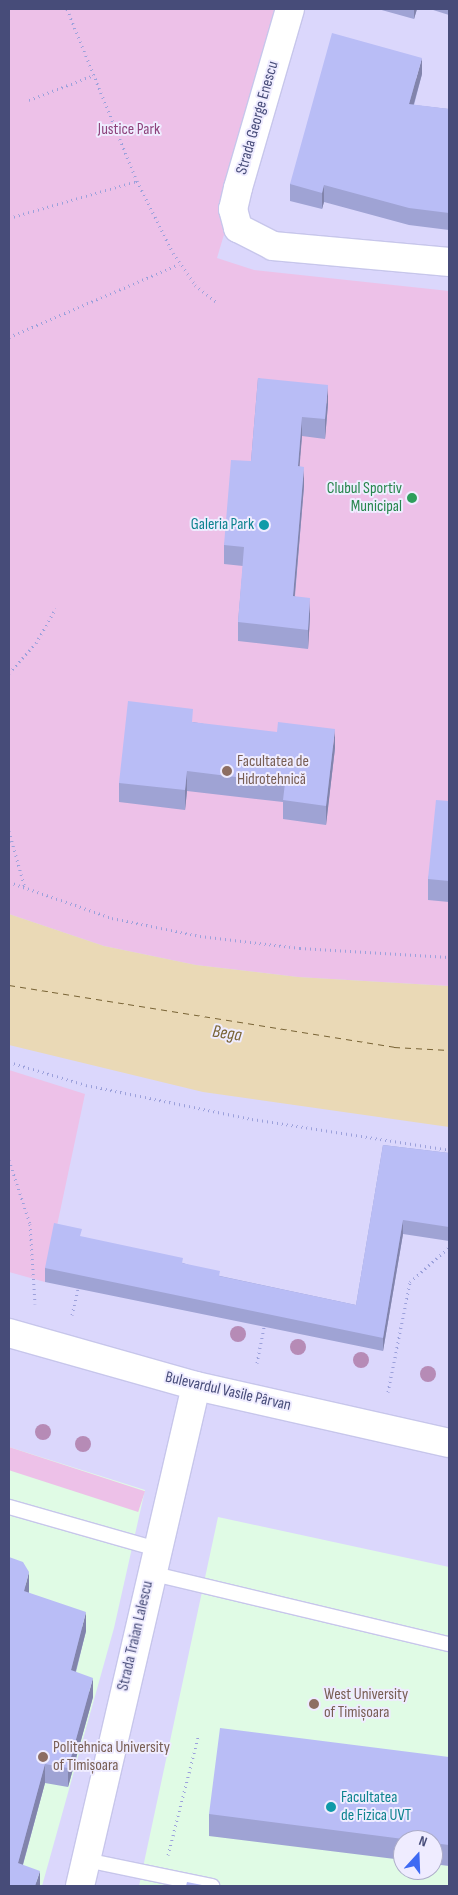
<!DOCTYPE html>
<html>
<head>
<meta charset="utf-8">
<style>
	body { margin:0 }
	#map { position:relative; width:458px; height:1895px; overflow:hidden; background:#e8e4fe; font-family:"Sofia Sans Condensed",sans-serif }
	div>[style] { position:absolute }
	.residential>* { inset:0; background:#dbd7fc }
	.education>* { inset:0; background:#e0fbe5 }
	.green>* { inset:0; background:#edc1e8; transform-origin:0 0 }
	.water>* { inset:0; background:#ead9b6 }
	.ferry>* { height:1px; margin-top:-0.5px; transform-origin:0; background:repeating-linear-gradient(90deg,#796436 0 6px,transparent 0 11px) }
	.path>* { height:3px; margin-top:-1.5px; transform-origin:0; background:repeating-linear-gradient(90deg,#9ca1db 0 1px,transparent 0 5px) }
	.roads { filter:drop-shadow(1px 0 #c7c6eb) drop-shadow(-1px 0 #c7c6eb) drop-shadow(0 1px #c7c6eb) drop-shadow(0 -1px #c7c6eb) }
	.lane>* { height:14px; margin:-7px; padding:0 7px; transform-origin:7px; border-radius:7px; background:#fff }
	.street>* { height:28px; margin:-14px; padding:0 14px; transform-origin:14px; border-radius:14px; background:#fff }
	.secondary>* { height:28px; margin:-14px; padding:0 14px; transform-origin:14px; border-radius:14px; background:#fff }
	.trees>* { width:16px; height:16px; margin:-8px; border-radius:50%; background:#b68bb6 }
	.wall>* { inset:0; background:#9fa3d4 }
	.shaded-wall>* { inset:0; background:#8284ac }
	.building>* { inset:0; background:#b9bdf6 }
	.dots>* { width:14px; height:14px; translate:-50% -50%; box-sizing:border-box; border:2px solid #efecff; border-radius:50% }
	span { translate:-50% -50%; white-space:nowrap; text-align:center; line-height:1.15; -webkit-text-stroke:4px #efecff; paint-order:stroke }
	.street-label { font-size:16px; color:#474c79 }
	.park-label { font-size:16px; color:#8d427b }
	.leisure-label { font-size:16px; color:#27864d }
	.right { translate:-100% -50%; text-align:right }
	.culture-label { font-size:16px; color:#0d838f }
	.left { translate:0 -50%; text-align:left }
	.education-label { font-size:16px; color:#785e54 }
	.water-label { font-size:18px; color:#796436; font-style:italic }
	.frame { position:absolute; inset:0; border:10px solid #474c79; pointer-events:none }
	.north { position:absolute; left:393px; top:1830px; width:50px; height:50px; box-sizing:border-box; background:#efecff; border:1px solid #acacc9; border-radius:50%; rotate:20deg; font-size:14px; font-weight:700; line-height:20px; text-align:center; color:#474c79 }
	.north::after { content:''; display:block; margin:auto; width:18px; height:22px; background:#3e6af3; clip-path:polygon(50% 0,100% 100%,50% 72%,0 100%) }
</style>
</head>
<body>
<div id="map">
	<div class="residential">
		<div style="clip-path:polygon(evenodd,9px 9px,449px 9px,449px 1886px,9px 1886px,9px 9px,403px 1840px,433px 1840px,433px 1870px,403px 1870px,403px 1840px)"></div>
	</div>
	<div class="education">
		<div style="clip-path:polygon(9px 1447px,145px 1490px,114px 1628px,42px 1886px,9px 1886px)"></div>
		<div style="clip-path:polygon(evenodd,218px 1517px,449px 1567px,449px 1886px,139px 1886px,218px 1517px,403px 1840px,433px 1840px,433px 1870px,403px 1870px,403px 1840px)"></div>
	</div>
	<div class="green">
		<div style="clip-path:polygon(9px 9px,291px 9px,217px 258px,254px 270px,449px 291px,449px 986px,298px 977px,196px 965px,104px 946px,9px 914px)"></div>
		<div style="clip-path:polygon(9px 1070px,85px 1094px,45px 1282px,9px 1272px)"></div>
		<div style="left:9px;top:1447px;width:143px;height:22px;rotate:18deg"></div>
	</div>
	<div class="water">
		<div style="clip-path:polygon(9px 914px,104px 946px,196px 965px,298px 977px,449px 986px,449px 1127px,203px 1092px,9px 1045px)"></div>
	</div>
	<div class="ferry">
		<div style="left:9px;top:985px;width:390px;rotate:9.1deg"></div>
		<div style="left:394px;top:1047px;width:55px;rotate:3.1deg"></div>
	</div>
	<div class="path">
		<div style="left:67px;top:9px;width:186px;rotate:67.9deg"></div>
		<div style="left:137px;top:181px;width:80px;rotate:63.4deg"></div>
		<div style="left:173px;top:253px;width:39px;rotate:55deg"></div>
		<div style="left:195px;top:285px;width:28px;rotate:38deg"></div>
		<div style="left:29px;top:100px;width:70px;rotate:-21deg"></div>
		<div style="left:9px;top:218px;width:133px;rotate:-16.1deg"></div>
		<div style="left:9px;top:337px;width:185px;rotate:-23.2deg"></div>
		<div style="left:9px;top:673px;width:40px;rotate:-48deg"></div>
		<div style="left:36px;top:643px;width:40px;rotate:-60.3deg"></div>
		<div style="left:9px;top:831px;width:59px;rotate:74.3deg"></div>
		<div style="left:9px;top:882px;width:109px;rotate:19.3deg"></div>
		<div style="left:112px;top:918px;width:90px;rotate:11.6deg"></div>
		<div style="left:200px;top:936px;width:101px;rotate:6.8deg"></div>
		<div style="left:300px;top:948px;width:149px;rotate:3.5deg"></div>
		<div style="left:9px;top:1062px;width:80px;rotate:16.6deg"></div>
		<div style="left:86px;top:1085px;width:169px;rotate:11.6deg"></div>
		<div style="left:252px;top:1119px;width:199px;rotate:8.9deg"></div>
		<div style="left:9px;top:1160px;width:67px;rotate:71.8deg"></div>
		<div style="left:30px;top:1224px;width:80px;rotate:86.4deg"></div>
		<div style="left:72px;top:1315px;width:28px;rotate:-77deg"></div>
		<div style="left:257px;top:1363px;width:37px;rotate:-79deg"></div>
		<div style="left:388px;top:1392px;width:112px;rotate:-78.7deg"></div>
		<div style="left:410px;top:1282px;width:52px;rotate:-41.9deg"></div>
		<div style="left:168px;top:1855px;width:122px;rotate:-75.7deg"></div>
	</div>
	<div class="roads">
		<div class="lane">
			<div style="left:9px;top:1507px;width:153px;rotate:15.9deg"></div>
			<div style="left:150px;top:1573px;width:307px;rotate:13.4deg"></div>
			<div style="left:86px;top:1860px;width:129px;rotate:11.7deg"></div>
		</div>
		<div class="street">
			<div style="left:290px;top:9px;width:186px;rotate:106.2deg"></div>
			<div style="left:238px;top:188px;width:22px;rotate:103deg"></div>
			<div style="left:233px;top:209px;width:20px;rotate:75deg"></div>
			<div style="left:238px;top:228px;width:39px;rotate:27deg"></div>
			<div style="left:273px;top:246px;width:177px;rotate:5.2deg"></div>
			<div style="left:80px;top:1886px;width:513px;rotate:-76.94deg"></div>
		</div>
		<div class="secondary">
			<div style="left:9px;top:1333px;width:194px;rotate:15.8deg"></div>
			<div style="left:196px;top:1386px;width:259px;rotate:12.7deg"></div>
		</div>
	</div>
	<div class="trees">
		<div style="left:238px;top:1334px"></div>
		<div style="left:298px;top:1347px"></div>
		<div style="left:361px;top:1360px"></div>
		<div style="left:428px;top:1374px"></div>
		<div style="left:43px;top:1432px"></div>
		<div style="left:83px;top:1444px"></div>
	</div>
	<div class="wall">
		<div style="clip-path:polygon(378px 9px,417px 9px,414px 19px)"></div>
		<div style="clip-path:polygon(430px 9px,449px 9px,449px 15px)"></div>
		<div style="clip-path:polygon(422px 74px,414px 105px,449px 109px,449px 230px,409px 225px,324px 202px,322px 209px,290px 201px,290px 184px)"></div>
		<div style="clip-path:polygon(258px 378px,328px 404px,325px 439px,302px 436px,299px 467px,304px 486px,295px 596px,310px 617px,308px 649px,238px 641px,238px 622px,243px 566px,224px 564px,224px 545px,251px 461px)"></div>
		<div style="clip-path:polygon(193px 722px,335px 748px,326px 825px,283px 819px,283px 802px,187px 791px,185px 810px,119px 802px,119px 783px)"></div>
		<div style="clip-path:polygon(449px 801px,449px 902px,428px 900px,428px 879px)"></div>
		<div style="clip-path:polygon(383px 1145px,449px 1153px,449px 1241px,403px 1234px,383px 1351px,45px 1282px,45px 1268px,82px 1237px,183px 1263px,220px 1276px,356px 1305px)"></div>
		<div style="clip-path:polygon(9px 1557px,29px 1591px,29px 1593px,86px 1631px,76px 1672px,93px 1697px,68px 1787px,45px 1783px,23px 1865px,40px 1886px,9px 1886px)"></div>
		<div style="clip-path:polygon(449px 1757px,449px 1866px,433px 1864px,433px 1840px,403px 1840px,403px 1860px,209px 1836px,209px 1814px)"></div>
	</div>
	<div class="shaded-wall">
		<div style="clip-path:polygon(414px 9px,417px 9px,414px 19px)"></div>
		<div style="clip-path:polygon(422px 58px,422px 74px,409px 121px,409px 104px)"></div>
		<div style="clip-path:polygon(324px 185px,324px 202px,322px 209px,322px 193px)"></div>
		<div style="clip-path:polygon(328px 385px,328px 404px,325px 439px,325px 419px)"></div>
		<div style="clip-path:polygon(302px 417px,302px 436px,298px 486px,298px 466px)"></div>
		<div style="clip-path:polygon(304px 467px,304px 486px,293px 615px,293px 596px)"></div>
		<div style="clip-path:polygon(310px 598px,310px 617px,308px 649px,308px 630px)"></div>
		<div style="clip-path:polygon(335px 729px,335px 748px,326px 825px,326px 806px)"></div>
		<div style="clip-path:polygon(187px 771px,187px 791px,185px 810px,185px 790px)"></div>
		<div style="clip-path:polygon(403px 1220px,403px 1234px,383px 1351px,383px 1338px)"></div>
		<div style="clip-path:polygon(29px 1572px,29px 1591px,24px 1610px,24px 1591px)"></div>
		<div style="clip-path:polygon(86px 1612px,86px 1631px,71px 1689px,71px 1670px)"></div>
		<div style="clip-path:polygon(93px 1678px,93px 1697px,68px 1787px,68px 1768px)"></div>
		<div style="clip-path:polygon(45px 1764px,45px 1783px,18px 1882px,18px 1863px)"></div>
		<div style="clip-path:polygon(40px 1871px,40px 1886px,35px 1886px)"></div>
	</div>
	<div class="building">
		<div style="clip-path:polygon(332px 33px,422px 58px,409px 104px,449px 109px,449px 213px,409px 208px,324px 185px,322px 193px,290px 184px)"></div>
		<div style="clip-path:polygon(258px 378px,328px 385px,325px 419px,302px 417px,298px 466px,304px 467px,293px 596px,310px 598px,308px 630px,238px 622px,244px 547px,224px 545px,231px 460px,251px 461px)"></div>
		<div style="clip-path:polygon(128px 701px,193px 709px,192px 722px,277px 732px,278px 722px,335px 729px,326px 806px,283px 800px,285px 783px,187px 771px,185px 790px,119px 783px)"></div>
		<div style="clip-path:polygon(436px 800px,449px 801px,449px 881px,428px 879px)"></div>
		<div style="clip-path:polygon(383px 1145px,449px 1153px,449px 1227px,403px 1220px,383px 1338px,45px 1268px,54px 1223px,82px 1229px,80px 1236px,183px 1258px,182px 1263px,220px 1271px,219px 1276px,356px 1305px)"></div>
		<div style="clip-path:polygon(9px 1557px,23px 1562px,29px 1572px,24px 1591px,86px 1612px,71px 1670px,93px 1678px,68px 1768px,45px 1764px,18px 1863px,40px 1871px,35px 1886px,9px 1886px)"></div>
		<div style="clip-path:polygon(220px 1728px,449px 1757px,449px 1845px,433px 1843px,433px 1840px,411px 1840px,209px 1814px)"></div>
		<div style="clip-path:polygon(187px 1882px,207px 1886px,186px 1886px)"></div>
	</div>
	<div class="dots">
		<div style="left:412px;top:498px;background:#2e9e5b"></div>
		<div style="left:264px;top:525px;background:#0f9aa8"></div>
		<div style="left:227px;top:771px;background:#8d6e63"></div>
		<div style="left:314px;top:1704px;background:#8d6e63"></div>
		<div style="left:43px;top:1757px;background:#8d6e63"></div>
		<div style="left:331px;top:1807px;background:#0f9aa8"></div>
	</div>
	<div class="street-label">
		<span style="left:258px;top:118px;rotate:-74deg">Strada George Enescu</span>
		<span style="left:228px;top:1392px;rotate:13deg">Bulevardul Vasile Pârvan</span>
		<span style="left:136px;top:1636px;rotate:-77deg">Strada Traian Lalescu</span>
	</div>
	<div class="park-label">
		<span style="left:129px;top:130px">Justice Park</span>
	</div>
	<div class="leisure-label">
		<span class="right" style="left:402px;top:498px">Clubul Sportiv<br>Municipal</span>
	</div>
	<div class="culture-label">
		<span class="right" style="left:254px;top:525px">Galeria Park</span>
		<span class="left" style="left:341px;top:1807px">Facultatea<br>de Fizica UVT</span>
	</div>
	<div class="education-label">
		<span class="left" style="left:237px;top:771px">Facultatea de<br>Hidrotehnică</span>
		<span class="left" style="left:324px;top:1704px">West University<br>of Timișoara</span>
		<span class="left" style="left:53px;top:1757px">Politehnica University<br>of Timișoara</span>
	</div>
	<div class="water-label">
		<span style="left:227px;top:1034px;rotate:8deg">Bega</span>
	</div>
	<div class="frame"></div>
	<div class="north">N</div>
</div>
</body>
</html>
